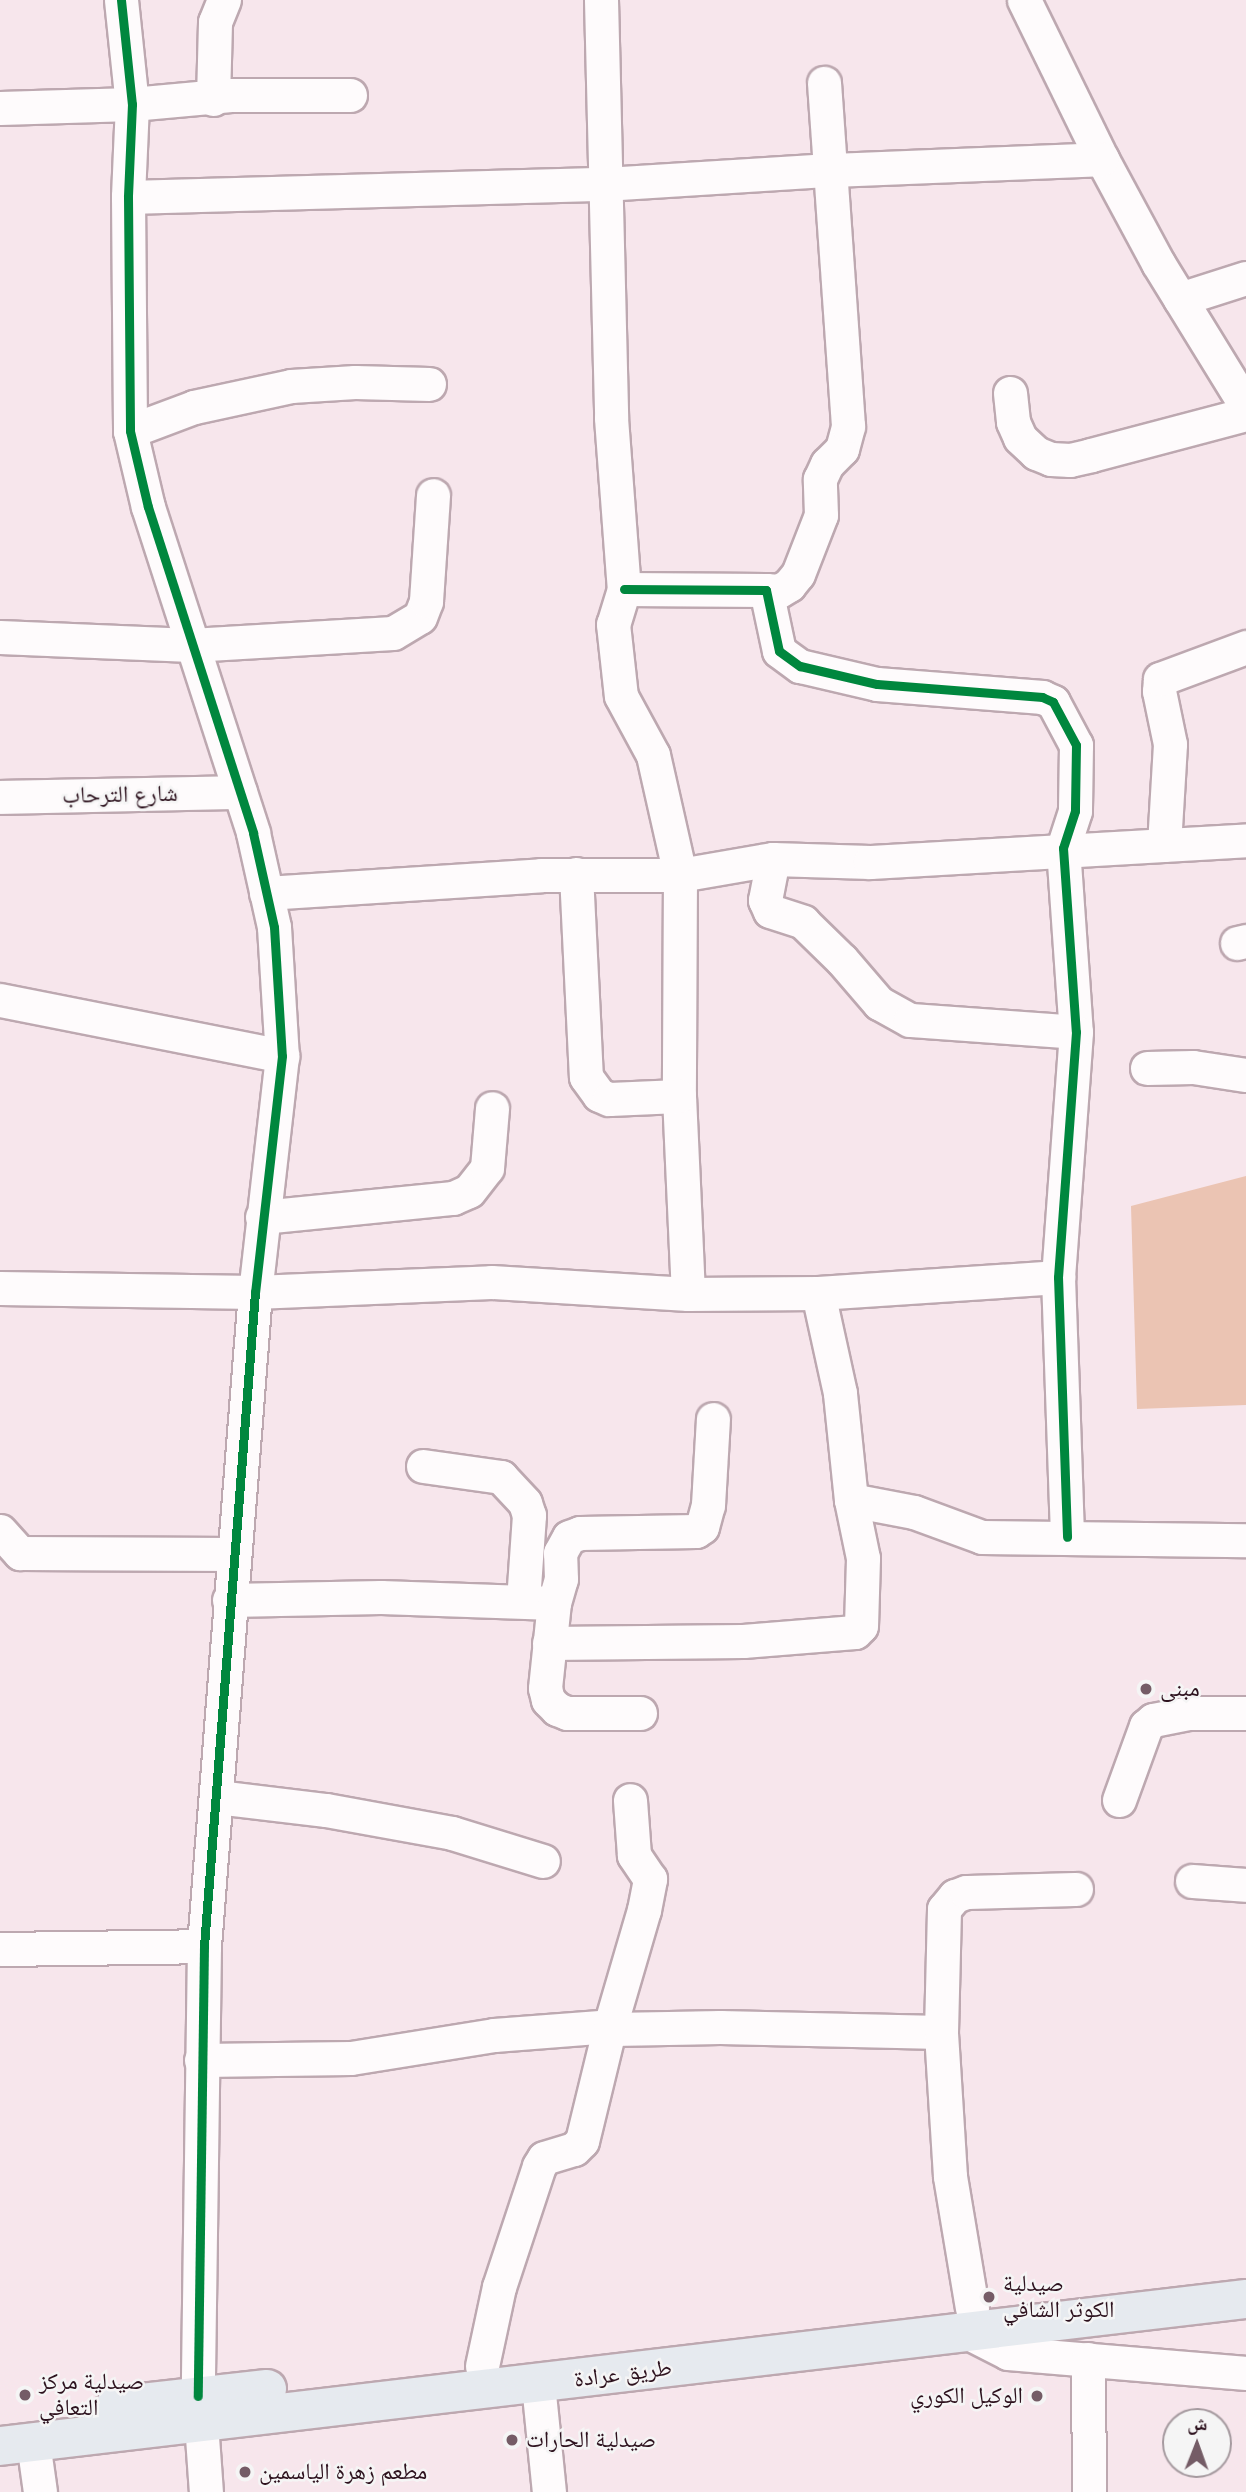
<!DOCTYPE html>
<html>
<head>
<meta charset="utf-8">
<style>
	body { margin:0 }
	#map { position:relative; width:1246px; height:2492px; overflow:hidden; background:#f7e6ec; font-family:"Times New Roman","Noto Naskh Arabic",serif }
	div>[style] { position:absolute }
	.green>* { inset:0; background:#ebc4b3 }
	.roads { filter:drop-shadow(2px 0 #bda8b0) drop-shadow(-2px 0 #bda8b0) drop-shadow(0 2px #bda8b0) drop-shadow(0 -2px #bda8b0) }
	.minor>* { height:33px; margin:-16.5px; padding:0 16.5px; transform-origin:16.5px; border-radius:16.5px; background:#fefbfc }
	.major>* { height:38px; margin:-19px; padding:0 19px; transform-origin:19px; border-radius:19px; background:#e6eaef }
	.cycleway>* { height:9px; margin:-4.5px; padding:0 4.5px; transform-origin:4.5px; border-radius:4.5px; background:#00873e }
	.dots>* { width:19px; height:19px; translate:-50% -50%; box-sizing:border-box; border:4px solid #f5f5f5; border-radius:50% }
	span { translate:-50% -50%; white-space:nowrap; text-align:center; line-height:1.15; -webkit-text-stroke:5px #f5f5f5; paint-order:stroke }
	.street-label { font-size:23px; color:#2d121e }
	.poi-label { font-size:23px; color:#2d121e }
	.left { translate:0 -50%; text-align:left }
	.right { translate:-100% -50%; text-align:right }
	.north { position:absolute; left:1162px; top:2408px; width:70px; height:70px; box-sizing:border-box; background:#f5f5f5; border:2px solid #a59a9f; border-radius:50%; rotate:1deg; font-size:19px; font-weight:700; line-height:28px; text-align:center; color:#2d121e }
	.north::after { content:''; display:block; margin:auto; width:24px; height:32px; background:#745c66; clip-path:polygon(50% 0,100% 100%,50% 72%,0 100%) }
</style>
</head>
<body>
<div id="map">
	<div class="green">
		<div style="clip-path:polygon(1246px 1176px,1246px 1405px,1137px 1409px,1131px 1206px)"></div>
	</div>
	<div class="roads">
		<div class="minor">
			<div style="left:121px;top:0;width:105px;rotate:84deg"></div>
			<div style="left:132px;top:104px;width:93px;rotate:92.5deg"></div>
			<div style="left:128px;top:197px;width:234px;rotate:89.5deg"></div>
			<div style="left:130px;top:431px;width:78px;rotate:76.7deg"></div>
			<div style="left:148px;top:507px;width:342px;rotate:72.1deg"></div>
			<div style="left:253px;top:833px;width:96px;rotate:77.4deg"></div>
			<div style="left:274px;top:927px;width:129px;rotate:86.5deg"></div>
			<div style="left:282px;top:1056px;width:238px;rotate:96.5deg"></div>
			<div style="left:255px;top:1292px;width:656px;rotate:94.46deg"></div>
			<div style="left:204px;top:1946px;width:450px;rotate:90.8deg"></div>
			<div style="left:601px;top:0;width:418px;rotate:88.6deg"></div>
			<div style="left:611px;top:418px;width:171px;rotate:85.7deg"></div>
			<div style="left:624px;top:589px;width:37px;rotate:107deg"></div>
			<div style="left:613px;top:624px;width:72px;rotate:83.7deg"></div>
			<div style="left:621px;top:696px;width:67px;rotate:61.5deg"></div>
			<div style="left:653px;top:755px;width:123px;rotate:77.3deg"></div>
			<div style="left:680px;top:875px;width:221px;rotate:90.3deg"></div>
			<div style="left:679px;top:1096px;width:198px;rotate:87.4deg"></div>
			<div style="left:1024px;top:0;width:177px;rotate:63.9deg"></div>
			<div style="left:1102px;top:159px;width:118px;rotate:61.7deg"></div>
			<div style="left:1158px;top:263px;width:168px;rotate:58.4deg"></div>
			<div style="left:213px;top:99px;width:77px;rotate:-88.5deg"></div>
			<div style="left:215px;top:22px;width:24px;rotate:-68deg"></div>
			<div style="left:0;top:108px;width:132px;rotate:-1.7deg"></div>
			<div style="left:132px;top:104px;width:99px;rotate:-5.2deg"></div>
			<div style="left:231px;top:95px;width:119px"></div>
			<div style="left:128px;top:197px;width:477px;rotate:-1.6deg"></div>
			<div style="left:605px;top:184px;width:225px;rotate:-3.6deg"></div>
			<div style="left:830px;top:170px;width:272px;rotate:-2.3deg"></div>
			<div style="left:1180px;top:299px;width:69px;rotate:-17.7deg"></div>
			<div style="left:1010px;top:393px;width:29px;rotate:84deg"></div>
			<div style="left:1013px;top:422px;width:17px;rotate:66deg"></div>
			<div style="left:1020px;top:438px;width:22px;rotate:43deg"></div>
			<div style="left:1036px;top:453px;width:16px;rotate:22deg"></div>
			<div style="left:1051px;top:459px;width:19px;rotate:3deg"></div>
			<div style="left:1070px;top:460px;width:22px;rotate:-13deg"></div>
			<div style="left:1091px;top:455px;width:160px;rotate:-14.8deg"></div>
			<div style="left:130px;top:431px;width:68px;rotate:-20.6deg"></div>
			<div style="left:194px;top:407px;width:99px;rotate:-12.2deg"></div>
			<div style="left:291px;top:386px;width:64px;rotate:-3.6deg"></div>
			<div style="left:355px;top:382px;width:74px;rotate:1.5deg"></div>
			<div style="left:624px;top:589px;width:142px;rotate:0.4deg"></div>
			<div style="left:766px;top:590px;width:62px;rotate:78deg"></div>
			<div style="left:779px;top:651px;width:26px;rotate:36deg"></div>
			<div style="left:800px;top:666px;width:79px;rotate:13.2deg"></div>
			<div style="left:877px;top:684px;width:166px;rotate:4.5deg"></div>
			<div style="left:1042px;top:697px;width:12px;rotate:24deg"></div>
			<div style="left:1053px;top:702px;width:49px;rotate:61.9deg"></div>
			<div style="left:1076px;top:745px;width:66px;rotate:90.9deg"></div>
			<div style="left:1075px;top:811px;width:39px;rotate:108deg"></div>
			<div style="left:1063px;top:848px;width:184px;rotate:86deg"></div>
			<div style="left:1076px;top:1032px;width:246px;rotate:94.2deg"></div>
			<div style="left:1058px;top:1277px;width:260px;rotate:88deg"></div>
			<div style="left:766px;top:590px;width:13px;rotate:4deg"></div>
			<div style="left:779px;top:591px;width:12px;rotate:-31deg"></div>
			<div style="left:789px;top:585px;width:14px;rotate:-51deg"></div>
			<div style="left:798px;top:574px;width:63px;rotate:-68.7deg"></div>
			<div style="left:821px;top:515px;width:36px;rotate:-92deg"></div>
			<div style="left:820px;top:479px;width:17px;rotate:-65deg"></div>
			<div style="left:827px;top:464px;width:21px;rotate:-45deg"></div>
			<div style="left:842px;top:449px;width:24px;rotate:-75deg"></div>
			<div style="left:848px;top:426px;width:344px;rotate:-94deg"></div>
			<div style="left:0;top:637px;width:191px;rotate:2.4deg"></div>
			<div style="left:191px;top:645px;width:202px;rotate:-3.4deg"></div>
			<div style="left:393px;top:633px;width:31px;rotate:-31deg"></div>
			<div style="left:420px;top:617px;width:17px;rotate:-69deg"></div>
			<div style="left:426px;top:601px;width:106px;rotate:-86.2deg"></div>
			<div style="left:0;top:797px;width:240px;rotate:-1.2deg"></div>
			<div style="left:1164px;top:845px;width:101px;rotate:-86.6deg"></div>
			<div style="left:1170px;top:744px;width:54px;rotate:-101.7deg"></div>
			<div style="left:1159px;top:691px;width:12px;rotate:-85deg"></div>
			<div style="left:1160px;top:679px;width:92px;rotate:-20.4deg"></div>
			<div style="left:773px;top:859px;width:42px;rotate:101deg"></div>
			<div style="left:765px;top:900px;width:12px;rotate:66deg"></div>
			<div style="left:770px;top:911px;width:35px;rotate:18deg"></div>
			<div style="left:803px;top:922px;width:54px;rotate:44.3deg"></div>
			<div style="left:842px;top:960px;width:57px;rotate:49.3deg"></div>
			<div style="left:879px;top:1003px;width:35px;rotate:29deg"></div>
			<div style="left:910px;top:1020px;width:166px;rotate:4.1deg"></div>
			<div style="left:576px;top:874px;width:203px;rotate:87.2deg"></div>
			<div style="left:586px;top:1077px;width:22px;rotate:54deg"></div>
			<div style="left:599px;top:1095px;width:11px;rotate:22deg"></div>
			<div style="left:609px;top:1099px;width:70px;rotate:-2.5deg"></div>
			<div style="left:266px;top:893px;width:276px;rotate:-3.7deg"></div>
			<div style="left:541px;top:875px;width:139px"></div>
			<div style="left:680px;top:875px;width:94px;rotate:-9.8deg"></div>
			<div style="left:773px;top:859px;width:97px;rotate:1.8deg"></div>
			<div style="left:870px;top:862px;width:377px;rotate:-3.3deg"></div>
			<div style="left:1237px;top:943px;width:9px;rotate:-13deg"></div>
			<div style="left:0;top:1000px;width:288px;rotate:11.2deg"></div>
			<div style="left:1147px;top:1068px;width:46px;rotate:-1.2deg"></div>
			<div style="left:1193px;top:1067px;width:54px;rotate:8.6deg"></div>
			<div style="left:262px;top:1217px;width:192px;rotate:-5.7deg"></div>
			<div style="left:453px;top:1198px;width:17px;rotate:-24deg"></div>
			<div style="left:469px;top:1191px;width:29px;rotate:-52deg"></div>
			<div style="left:487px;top:1168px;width:60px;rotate:-85.2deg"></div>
			<div style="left:0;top:1288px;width:255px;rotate:0.9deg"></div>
			<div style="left:255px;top:1292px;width:236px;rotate:-2.4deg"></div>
			<div style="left:491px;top:1282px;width:197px;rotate:3.5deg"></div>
			<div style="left:688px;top:1294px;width:130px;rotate:-0.4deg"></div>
			<div style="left:818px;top:1293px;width:241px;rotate:-3.8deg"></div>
			<div style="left:423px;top:1466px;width:79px;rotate:8deg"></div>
			<div style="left:501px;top:1477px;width:35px;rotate:47deg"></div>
			<div style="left:525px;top:1503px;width:13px;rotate:72deg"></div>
			<div style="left:529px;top:1515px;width:86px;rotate:94deg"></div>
			<div style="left:851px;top:1500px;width:64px;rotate:10.8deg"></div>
			<div style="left:914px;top:1512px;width:72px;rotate:20.2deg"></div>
			<div style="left:982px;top:1537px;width:264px;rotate:0.7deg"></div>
			<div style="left:0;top:1531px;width:30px;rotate:48deg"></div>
			<div style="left:20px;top:1553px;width:214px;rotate:0.3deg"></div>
			<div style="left:229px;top:1600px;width:152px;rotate:-1.1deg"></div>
			<div style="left:381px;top:1597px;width:173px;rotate:2deg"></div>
			<div style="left:549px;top:1643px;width:194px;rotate:-0.6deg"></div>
			<div style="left:743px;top:1641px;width:112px;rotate:-4.6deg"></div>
			<div style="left:855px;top:1632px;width:8px;rotate:-45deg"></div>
			<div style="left:861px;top:1626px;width:68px;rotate:-88.3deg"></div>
			<div style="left:863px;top:1558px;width:59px;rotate:-101.7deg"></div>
			<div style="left:851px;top:1500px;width:108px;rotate:-95.9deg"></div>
			<div style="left:840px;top:1393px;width:102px;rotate:-102.4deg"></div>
			<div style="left:640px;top:1713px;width:73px;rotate:180deg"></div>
			<div style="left:567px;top:1713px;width:11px;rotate:-158deg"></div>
			<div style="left:557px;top:1709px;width:13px;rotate:-135deg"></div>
			<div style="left:548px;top:1700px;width:12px;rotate:-104deg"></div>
			<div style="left:545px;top:1688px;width:85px;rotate:-84deg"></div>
			<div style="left:554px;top:1603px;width:25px;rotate:-74deg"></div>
			<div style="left:561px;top:1579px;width:26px;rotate:-92deg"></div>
			<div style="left:560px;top:1553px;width:18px;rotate:-61deg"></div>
			<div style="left:569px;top:1537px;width:12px;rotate:-20deg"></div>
			<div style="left:580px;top:1533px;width:116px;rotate:-1deg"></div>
			<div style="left:696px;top:1531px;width:7px;rotate:-34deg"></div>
			<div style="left:702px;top:1527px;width:23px;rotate:-75deg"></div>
			<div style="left:708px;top:1505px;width:86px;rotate:-86.7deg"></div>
			<div style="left:217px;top:1797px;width:110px;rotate:6.8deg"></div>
			<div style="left:326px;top:1810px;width:128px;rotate:10.3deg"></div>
			<div style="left:452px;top:1833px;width:95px;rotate:17.1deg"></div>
			<div style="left:1119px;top:1800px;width:79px;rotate:-70deg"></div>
			<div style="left:1146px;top:1726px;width:9px;rotate:-41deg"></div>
			<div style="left:1153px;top:1720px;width:36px;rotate:-11deg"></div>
			<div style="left:1188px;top:1713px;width:58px"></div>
			<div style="left:1192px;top:1881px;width:54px;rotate:4.2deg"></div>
			<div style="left:0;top:1949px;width:204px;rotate:-0.8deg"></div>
			<div style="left:201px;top:2060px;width:150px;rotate:-0.8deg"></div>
			<div style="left:351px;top:2058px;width:145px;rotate:-9.1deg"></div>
			<div style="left:494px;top:2035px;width:116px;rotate:-4.4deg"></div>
			<div style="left:610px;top:2026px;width:4px;rotate:56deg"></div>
			<div style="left:612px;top:2029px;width:108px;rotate:-1.1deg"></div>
			<div style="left:720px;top:2027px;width:221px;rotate:1.3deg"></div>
			<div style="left:972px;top:2308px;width:134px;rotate:-99.5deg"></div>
			<div style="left:950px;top:2176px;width:144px;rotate:-93.6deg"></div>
			<div style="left:941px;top:2032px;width:123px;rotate:-88.6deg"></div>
			<div style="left:944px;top:1909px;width:17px;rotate:-50deg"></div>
			<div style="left:955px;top:1896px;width:12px;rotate:-20deg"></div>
			<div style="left:966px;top:1892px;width:110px;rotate:-1.6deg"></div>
			<div style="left:965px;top:2331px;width:48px;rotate:27.1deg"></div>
			<div style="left:1008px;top:2353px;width:239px;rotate:4.8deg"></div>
			<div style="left:1088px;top:2359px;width:133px;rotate:89.6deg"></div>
			<div style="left:482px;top:2366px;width:81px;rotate:-77.9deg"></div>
			<div style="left:499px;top:2287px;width:127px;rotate:-71.7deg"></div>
			<div style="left:539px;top:2166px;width:9px;rotate:-58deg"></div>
			<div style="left:544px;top:2158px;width:31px;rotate:-17deg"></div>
			<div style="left:574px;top:2149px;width:11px;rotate:-45deg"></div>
			<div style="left:582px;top:2141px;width:118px;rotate:-76.3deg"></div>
			<div style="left:610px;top:2026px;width:121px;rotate:-73.7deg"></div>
			<div style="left:644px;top:1910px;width:32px;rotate:-79deg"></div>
			<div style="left:650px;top:1879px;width:29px;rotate:-124deg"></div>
			<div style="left:634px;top:1855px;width:55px;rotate:-94.2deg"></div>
			<div style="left:538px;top:2384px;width:109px;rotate:84.2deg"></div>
			<div style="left:201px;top:2423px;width:69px;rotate:85.9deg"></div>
			<div style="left:33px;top:2442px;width:50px;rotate:82deg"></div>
		</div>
		<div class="major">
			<div style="left:115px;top:2406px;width:153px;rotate:-6.4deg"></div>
			<div style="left:0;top:2446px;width:1255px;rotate:-6.73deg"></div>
		</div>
	</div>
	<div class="cycleway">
		<div style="left:121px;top:0;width:105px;rotate:84deg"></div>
		<div style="left:132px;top:104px;width:93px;rotate:92.5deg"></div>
		<div style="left:128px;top:197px;width:234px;rotate:89.5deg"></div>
		<div style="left:130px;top:431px;width:78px;rotate:76.7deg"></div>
		<div style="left:148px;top:507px;width:342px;rotate:72.1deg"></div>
		<div style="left:253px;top:833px;width:96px;rotate:77.4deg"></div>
		<div style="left:274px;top:927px;width:129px;rotate:86.5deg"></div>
		<div style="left:282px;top:1056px;width:238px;rotate:96.5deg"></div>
		<div style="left:255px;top:1292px;width:656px;rotate:94.46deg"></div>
		<div style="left:204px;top:1946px;width:450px;rotate:90.8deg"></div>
		<div style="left:624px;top:589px;width:142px;rotate:0.4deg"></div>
		<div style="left:766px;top:590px;width:62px;rotate:78deg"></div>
		<div style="left:779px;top:651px;width:26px;rotate:36deg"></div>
		<div style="left:800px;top:666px;width:79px;rotate:13.2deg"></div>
		<div style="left:877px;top:684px;width:166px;rotate:4.5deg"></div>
		<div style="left:1042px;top:697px;width:12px;rotate:24deg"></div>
		<div style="left:1053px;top:702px;width:49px;rotate:61.9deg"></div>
		<div style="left:1076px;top:745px;width:66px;rotate:90.9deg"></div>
		<div style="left:1075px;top:811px;width:39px;rotate:108deg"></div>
		<div style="left:1063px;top:848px;width:184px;rotate:86deg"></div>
		<div style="left:1076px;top:1032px;width:246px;rotate:94.2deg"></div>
		<div style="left:1058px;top:1277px;width:260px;rotate:88deg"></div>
	</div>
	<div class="dots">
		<div style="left:1146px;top:1689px;background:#745c66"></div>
		<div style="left:989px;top:2297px;background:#745c66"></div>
		<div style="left:25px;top:2395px;background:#745c66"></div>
		<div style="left:1037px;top:2396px;background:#745c66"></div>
		<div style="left:512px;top:2440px;background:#745c66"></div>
		<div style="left:245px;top:2472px;background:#745c66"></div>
	</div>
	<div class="street-label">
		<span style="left:120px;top:795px;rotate:-1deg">شارع الترحاب</span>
		<span style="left:623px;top:2374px;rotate:-7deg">طريق عرادة</span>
	</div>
	<div class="poi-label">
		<span class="left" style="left:1160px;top:1689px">مبنى</span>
		<span class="left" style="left:1003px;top:2297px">صيدلية<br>الكوثر الشافي</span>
		<span class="left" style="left:39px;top:2395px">صيدلية مركز<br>التعافي</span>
		<span class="right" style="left:1023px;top:2396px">الوكيل الكوري</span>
		<span class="left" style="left:526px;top:2440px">صيدلية الحارات</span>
		<span class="left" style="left:259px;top:2472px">مطعم زهرة الياسمين</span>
	</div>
	<div class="north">ش</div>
</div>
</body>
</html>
